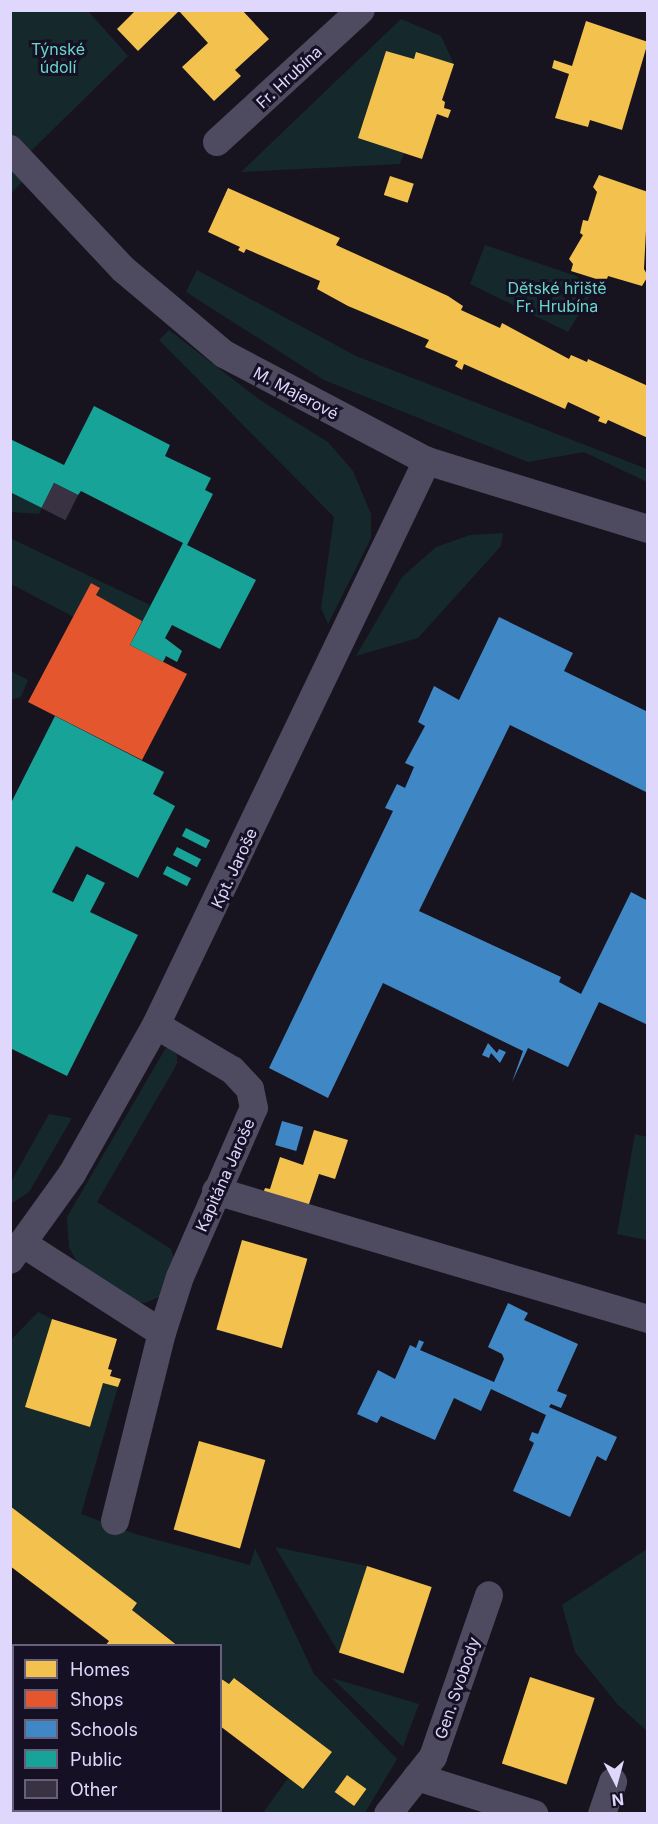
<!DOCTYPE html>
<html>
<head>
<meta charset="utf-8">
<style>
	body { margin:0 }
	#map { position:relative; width:658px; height:1824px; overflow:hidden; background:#18141f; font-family:Inter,sans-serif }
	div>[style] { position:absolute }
	.green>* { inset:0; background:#15282c }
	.homes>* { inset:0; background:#f2c14e; transform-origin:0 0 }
	.shops>* { inset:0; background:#e4572e }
	.schools>* { inset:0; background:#3f88c5; transform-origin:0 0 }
	.public>* { inset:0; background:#17a398; transform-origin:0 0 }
	.building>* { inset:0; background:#383242; transform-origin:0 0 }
	.minor>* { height:28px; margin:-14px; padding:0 14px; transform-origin:14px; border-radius:14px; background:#4e4a5f }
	span { translate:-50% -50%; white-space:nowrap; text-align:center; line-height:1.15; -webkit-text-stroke:6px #161024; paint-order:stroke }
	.park-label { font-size:16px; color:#68d7c9 }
	.street-label { font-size:16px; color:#dfd7fc }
	.frame { position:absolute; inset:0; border:12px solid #dfd7fc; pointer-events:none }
	.legend { position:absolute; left:12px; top:1644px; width:210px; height:168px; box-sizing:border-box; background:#161024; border:2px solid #66607a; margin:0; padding:8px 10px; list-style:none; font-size:18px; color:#dfd7fc }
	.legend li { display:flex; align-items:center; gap:12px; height:30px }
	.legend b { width:30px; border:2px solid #66607a }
	.north { position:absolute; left:586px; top:1752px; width:60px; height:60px; -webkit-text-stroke:4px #161024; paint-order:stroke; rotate:174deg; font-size:16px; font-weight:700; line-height:24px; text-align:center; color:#dfd7fc }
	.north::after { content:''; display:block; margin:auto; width:21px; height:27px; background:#dfd7fc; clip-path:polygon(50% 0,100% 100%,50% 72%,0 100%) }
</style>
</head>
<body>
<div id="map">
	<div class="green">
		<div style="clip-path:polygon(11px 11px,88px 11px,128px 56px,30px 152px,41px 164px,11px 193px)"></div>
		<div style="clip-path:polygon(401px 19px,441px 36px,454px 64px,417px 52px,414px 59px,386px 51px,358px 137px,404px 153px,400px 164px,241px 172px)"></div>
		<div style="clip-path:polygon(485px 245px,576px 276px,592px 292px,568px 332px,470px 284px)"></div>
		<div style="clip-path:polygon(197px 270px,356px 356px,647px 469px,647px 482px,584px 452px,528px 462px,324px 380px,186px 292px)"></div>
		<div style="clip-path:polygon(169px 330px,260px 400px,328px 442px,353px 471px,371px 514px,371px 538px,328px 624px,321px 608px,334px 517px,159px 340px)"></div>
		<div style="clip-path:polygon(10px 492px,42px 508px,39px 514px,11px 512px)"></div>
		<div style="clip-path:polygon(503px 533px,501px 546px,418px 638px,356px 656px,402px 577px,436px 547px,470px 535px)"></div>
		<div style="clip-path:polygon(10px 538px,150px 605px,142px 621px,96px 595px,100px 588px,91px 583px,74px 617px,11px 584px)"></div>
		<div style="clip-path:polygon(11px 671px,28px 680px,21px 697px,11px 700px)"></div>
		<div style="clip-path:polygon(168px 1044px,177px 1055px,177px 1064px,97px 1202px,171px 1249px,178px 1274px,168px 1293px,145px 1303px,123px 1299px,80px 1268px,69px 1247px,67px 1217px)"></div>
		<div style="clip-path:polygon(49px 1114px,72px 1118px,29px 1192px,11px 1204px,11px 1182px)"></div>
		<div style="clip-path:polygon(635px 1134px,647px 1137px,647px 1240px,617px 1234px)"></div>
		<div style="clip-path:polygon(evenodd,38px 1312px,52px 1319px,25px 1407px,90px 1427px,103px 1383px,118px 1387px,81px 1514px,135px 1534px,250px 1565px,255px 1548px,314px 1674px,397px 1759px,365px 1813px,263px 1813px,288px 1778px,304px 1789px,332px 1752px,235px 1678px,229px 1684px,221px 1678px,220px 1646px,178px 1645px,132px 1610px,137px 1603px,11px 1508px,11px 1340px,38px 1312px,347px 1775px,366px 1790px,354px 1806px,335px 1792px,347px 1775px)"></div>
		<div style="clip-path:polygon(275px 1547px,367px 1566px,339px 1653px)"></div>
		<div style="clip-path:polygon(647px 1549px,648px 1549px,647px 1731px,618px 1705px,575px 1652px,562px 1605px)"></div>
		<div style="clip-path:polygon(332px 1678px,419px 1704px,403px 1747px)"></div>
	</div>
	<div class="homes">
		<div style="clip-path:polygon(136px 10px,242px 10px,269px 39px,235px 70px,241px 76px,214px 101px,182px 67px,208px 43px,179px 11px,138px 51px,117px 29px)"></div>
		<div style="clip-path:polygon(586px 21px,648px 42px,622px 130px,590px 120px,588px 127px,555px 118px,569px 74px,552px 68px,554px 60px,572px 66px)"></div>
		<div style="clip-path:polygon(386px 51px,414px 59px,416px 52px,454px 64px,442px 100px,445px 102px,444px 108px,451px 110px,448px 118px,437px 114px,422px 159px,358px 138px)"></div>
		<div style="clip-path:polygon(599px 175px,648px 192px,644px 269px,648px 276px,642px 286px,608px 276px,606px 282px,571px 271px,573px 264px,569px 259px,583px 235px,580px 233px,583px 220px,588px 221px,597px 192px,593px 187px)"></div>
		<div style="left:390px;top:176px;width:25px;height:20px;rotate:18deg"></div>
		<div style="clip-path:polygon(228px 188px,340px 238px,336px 245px,448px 296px,463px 306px,461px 310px,500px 328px,502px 323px,569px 359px,571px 355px,587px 362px,588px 359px,648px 386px,648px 438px,608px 420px,606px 424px,598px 421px,600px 417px,568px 402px,565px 409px,464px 364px,462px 370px,455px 366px,458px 361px,425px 347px,429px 340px,348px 306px,317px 289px,320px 281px,246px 249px,244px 253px,238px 250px,240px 247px,208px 232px)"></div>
		<div style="clip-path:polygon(314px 1130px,348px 1140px,335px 1179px,319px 1174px,305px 1216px,260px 1202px,265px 1188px,270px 1189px,280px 1157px,303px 1165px)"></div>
		<div style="left:242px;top:1240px;width:68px;height:93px;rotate:16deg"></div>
		<div style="clip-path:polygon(52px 1319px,117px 1339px,108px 1369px,112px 1370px,110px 1376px,121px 1379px,118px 1387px,103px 1383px,90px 1427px,25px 1407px)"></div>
		<div style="left:199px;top:1441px;width:69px;height:92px;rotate:16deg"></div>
		<div style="clip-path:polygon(10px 1506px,137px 1603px,132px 1610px,178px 1646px,105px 1646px,109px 1641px,10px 1566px)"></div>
		<div style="left:367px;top:1566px;width:68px;height:91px;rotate:18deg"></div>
		<div style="left:530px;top:1677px;width:68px;height:91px;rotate:18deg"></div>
		<div style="clip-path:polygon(220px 1678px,229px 1684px,234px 1678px,332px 1752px,303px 1789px,220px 1726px)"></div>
		<div style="left:347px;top:1775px;width:24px;height:21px;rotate:36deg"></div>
		<div style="clip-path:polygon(10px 1804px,14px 1810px,23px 1814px,10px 1814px)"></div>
	</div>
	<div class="shops">
		<div style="clip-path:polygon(91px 583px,100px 588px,96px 595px,142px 621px,130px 645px,187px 674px,142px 760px,28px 702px)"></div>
	</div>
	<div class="schools">
		<div style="clip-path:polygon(499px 617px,573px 653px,564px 671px,648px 712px,648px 793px,510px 725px,419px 911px,561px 977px,559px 982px,581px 994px,631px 892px,648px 901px,648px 1025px,599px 1002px,568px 1067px,528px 1048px,512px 1082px,523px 1051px,383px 983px,328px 1098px,269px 1068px,393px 811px,385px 808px,397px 784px,405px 788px,414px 767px,405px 763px,425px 726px,418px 722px,434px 686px,459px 700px)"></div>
		<div style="clip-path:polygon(488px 1043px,497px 1053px,499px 1049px,506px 1052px,500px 1063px,491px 1053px,489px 1058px,482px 1055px)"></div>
		<div style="left:282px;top:1121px;width:22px;height:25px;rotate:16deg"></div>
		<div style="clip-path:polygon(508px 1303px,528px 1313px,524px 1320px,578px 1344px,557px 1391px,567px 1395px,561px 1408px,551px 1404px,549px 1407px,617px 1437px,606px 1461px,597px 1456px,570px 1517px,513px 1491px,534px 1443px,529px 1440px,532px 1432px,538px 1434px,546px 1415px,491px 1389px,481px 1411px,454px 1398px,435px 1440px,381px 1416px,377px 1423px,357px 1414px,378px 1370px,395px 1379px,410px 1345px,416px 1348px,419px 1340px,424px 1342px,420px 1350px,494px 1382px,504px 1359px,502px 1354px,488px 1347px)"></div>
	</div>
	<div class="public">
		<div style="clip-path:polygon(94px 406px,170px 445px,165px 456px,211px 478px,205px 490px,213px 494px,187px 545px,256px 580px,220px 649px,172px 625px,165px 638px,182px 651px,177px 662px,166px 656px,163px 662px,130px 645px,183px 543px,81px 491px,78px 495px,54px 483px,42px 508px,10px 492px,10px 439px,64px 465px)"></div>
		<div style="clip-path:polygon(55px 716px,164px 772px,153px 794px,175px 806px,138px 878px,76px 846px,52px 892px,73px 902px,87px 874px,105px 883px,90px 912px,138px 935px,67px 1076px,10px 1048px,10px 805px)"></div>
		<div style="left:186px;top:828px;width:27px;height:9px;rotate:27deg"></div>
		<div style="left:177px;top:847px;width:27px;height:9px;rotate:27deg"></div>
		<div style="left:167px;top:866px;width:27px;height:9px;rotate:27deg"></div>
	</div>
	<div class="building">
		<div style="left:54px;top:483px;width:27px;height:28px;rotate:27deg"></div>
	</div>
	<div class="minor">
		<div style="left:217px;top:142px;width:195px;rotate:-42.5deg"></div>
		<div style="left:10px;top:149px;width:165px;rotate:46.7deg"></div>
		<div style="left:123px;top:269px;width:132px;rotate:40.1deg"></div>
		<div style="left:224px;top:354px;width:229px;rotate:27.8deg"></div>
		<div style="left:427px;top:461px;width:231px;rotate:17.1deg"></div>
		<div style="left:216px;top:1191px;width:451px;rotate:16.5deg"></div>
		<div style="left:22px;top:1243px;width:166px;rotate:32.7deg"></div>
		<div style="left:10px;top:1260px;width:106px;rotate:-54.2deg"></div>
		<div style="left:72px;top:1174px;width:171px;rotate:-60.6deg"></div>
		<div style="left:156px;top:1025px;width:626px;rotate:-64.34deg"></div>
		<div style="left:115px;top:1521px;width:194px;rotate:-76deg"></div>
		<div style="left:162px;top:1333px;width:59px;rotate:-72.2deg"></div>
		<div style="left:180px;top:1277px;width:184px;rotate:-66.4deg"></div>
		<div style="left:254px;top:1108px;width:19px;rotate:-102deg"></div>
		<div style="left:250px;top:1089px;width:26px;rotate:-133deg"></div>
		<div style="left:232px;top:1070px;width:88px;rotate:-149.4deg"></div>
		<div style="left:10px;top:1679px;width:4px;rotate:27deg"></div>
		<div style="left:417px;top:1777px;width:123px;rotate:17.5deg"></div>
		<div style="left:184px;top:1810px;width:6px;rotate:45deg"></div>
		<div style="left:388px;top:1814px;width:73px;rotate:-51.7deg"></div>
		<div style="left:433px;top:1757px;width:171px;rotate:-70.9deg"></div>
		<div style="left:602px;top:1814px;width:34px;rotate:-71deg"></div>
	</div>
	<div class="park-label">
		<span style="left:58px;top:58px">Týnské<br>údolí</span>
		<span style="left:557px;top:297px">Dětské hřiště<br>Fr. Hrubína</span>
	</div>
	<div class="street-label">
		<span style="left:289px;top:77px;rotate:-43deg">Fr. Hrubína</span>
		<span style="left:296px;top:393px;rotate:28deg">M. Majerové</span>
		<span style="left:234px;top:868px;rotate:-65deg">Kpt. Jaroše</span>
		<span style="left:225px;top:1175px;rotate:-66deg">Kapitána Jaroše</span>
		<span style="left:457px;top:1688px;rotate:-71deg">Gen. Svobody</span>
	</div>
	<div class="frame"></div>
	<ul class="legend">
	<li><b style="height:16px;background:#f2c14e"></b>Homes</li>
	<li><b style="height:16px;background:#e4572e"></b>Shops</li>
	<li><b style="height:16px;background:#3f88c5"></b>Schools</li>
	<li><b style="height:16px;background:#17a398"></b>Public</li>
	<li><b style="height:16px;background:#383242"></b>Other</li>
	</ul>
	<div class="north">N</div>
</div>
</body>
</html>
